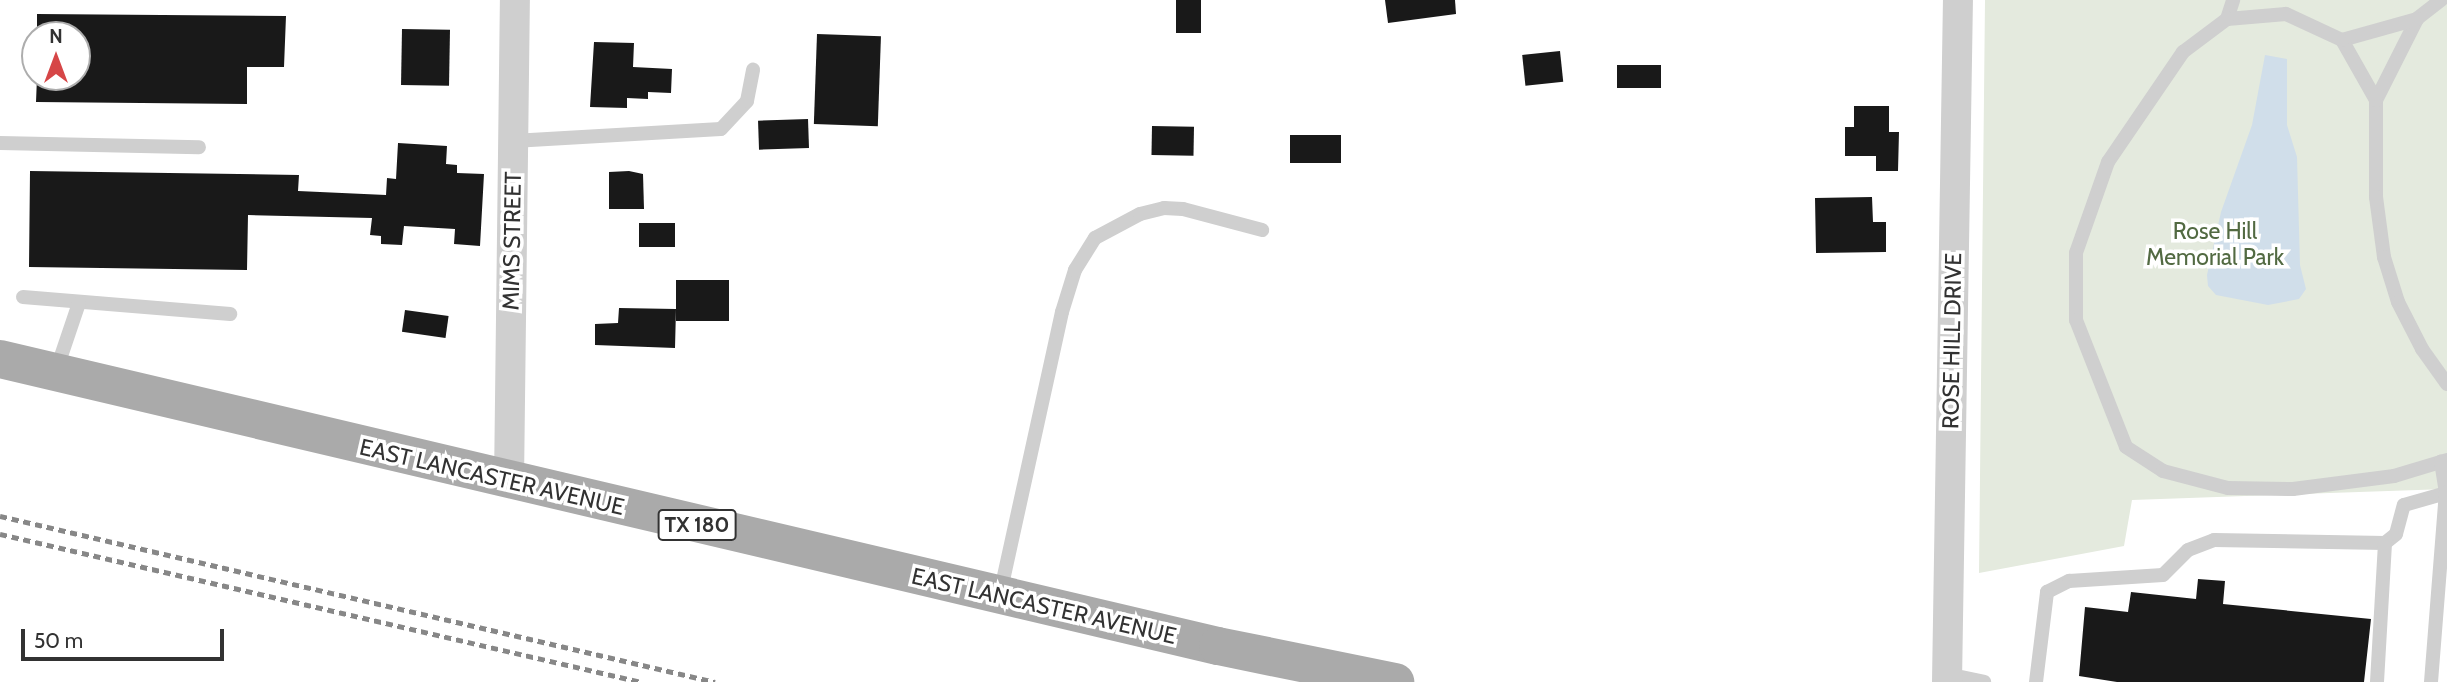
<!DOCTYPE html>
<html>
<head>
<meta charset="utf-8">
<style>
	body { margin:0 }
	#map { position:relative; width:2447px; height:682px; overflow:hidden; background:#fff; font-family:Cabin,sans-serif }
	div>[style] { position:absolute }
	.green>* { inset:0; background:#e4eade }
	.water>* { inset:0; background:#d0deea }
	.building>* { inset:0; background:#191919; transform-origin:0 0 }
	.lane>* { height:14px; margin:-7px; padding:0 7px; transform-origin:7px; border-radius:7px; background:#cfcfcf }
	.street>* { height:30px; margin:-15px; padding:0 15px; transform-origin:15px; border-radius:15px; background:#cfcfcf }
	.primary>* { height:38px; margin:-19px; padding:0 19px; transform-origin:19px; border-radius:19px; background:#aaa }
	.rail>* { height:5px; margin-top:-2.5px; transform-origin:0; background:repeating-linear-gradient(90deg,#878787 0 7px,transparent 0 12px) }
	span { translate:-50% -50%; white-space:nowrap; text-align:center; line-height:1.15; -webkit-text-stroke:7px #fff; paint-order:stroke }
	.shield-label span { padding:2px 5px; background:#fff; border:2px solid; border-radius:5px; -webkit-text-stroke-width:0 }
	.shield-label { font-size:21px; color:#323232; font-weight:700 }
	.park-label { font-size:23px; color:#526a42 }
	.street-label { font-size:23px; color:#323232 }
	.north { position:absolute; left:21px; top:21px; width:70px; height:70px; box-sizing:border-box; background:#fff; border:2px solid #adadad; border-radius:50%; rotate:0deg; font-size:19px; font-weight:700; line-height:28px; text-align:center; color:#323232 }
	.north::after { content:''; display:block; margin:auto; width:24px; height:32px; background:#d64647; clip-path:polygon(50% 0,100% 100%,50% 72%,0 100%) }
	.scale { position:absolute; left:21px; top:629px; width:203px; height:32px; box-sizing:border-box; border:4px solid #323232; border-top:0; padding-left:9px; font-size:21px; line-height:24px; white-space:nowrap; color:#323232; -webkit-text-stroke:5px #fff; paint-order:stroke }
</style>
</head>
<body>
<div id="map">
	<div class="green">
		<div style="clip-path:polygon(1985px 0,2447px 0,2447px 489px,2132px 500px,2124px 546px,1979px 573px)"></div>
	</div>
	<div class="water">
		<div style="clip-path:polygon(2265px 55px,2287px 59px,2287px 125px,2297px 157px,2300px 265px,2306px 289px,2299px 299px,2268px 305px,2216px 295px,2208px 286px,2207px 275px,2221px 212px,2252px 125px)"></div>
	</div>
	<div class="building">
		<div style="left:1176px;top:0;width:25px;height:33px"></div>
		<div style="clip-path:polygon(1385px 0,1455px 0,1456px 14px,1388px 23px)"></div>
		<div style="clip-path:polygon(37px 14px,286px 16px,284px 67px,247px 67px,247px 104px,36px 102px,37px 77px,77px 77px,77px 35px,37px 35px)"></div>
		<div style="left:402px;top:29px;width:48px;height:56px;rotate:1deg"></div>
		<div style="left:817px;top:34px;width:64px;height:90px;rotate:2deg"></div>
		<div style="clip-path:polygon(594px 42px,634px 43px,633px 67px,672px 69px,671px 93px,648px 92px,648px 99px,627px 98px,627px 108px,590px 107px)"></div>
		<div style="left:1560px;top:51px;width:31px;height:38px;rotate:84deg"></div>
		<div style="left:1617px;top:65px;width:44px;height:23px"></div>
		<div style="clip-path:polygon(1854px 106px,1889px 106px,1889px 132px,1899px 132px,1898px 171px,1876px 171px,1876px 156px,1845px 156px,1845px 127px,1854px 127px)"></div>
		<div style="left:808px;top:119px;width:29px;height:50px;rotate:88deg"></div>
		<div style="left:1152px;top:126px;width:42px;height:29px;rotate:1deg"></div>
		<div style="left:1290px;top:135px;width:51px;height:28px"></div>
		<div style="clip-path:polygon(398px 143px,447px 146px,446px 164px,457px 165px,457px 173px,484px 174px,480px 246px,454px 244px,455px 229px,404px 226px,402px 245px,381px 244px,381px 236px,370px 235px,372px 218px,248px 215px,247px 270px,29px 267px,30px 171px,299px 175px,298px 191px,386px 195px,387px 178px,396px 179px)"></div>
		<div style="clip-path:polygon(629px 171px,643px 174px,644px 209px,609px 209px,609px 172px)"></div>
		<div style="clip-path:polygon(1872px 197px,1873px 222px,1886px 222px,1886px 252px,1816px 253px,1815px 198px)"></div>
		<div style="left:639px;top:223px;width:36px;height:24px"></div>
		<div style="left:676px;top:280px;width:53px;height:41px"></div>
		<div style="clip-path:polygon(619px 308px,676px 309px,675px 348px,595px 345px,595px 324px,618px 323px)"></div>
		<div style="left:405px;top:310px;width:44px;height:22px;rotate:8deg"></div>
		<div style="clip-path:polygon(2198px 579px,2225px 581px,2223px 604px,2371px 619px,2364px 682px,2117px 682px,2079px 676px,2085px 607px,2128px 612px,2131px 592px,2196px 599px)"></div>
	</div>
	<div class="lane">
		<div style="left:2441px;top:0;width:31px;rotate:142deg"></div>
		<div style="left:2417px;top:19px;width:91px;rotate:116.8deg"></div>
		<div style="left:2376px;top:100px;width:97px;rotate:90deg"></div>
		<div style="left:2376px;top:197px;width:61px;rotate:82.4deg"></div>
		<div style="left:2384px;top:257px;width:47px;rotate:72.7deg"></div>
		<div style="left:2398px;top:302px;width:53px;rotate:62.9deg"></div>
		<div style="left:2422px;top:349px;width:43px;rotate:54.5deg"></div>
		<div style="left:2227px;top:19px;width:20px;rotate:-72deg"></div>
		<div style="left:2342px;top:40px;width:78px;rotate:-15.6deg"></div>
		<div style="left:2376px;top:100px;width:69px;rotate:-119.5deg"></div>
		<div style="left:2342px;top:40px;width:62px;rotate:-155.1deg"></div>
		<div style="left:2286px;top:14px;width:59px;rotate:175.2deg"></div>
		<div style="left:2227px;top:19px;width:55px;rotate:143.1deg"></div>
		<div style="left:2183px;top:52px;width:133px;rotate:124.3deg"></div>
		<div style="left:2108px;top:162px;width:96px;rotate:109.4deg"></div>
		<div style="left:2076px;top:253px;width:67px;rotate:90deg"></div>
		<div style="left:2076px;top:320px;width:136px;rotate:68.5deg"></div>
		<div style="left:2126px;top:447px;width:44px;rotate:33deg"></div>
		<div style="left:2163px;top:471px;width:67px;rotate:14.7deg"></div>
		<div style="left:2228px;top:488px;width:65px;rotate:0.9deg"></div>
		<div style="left:2293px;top:489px;width:102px;rotate:-7.3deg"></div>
		<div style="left:2394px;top:476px;width:55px;rotate:-16.8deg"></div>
		<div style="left:513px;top:141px;width:208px;rotate:-3.3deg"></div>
		<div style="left:721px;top:129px;width:38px;rotate:-47deg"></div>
		<div style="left:747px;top:101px;width:32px;rotate:-79deg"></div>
		<div style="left:0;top:143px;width:199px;rotate:1.2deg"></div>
		<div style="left:23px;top:297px;width:208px;rotate:4.7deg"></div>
		<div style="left:56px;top:371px;width:72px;rotate:-71.3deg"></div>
		<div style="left:1000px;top:594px;width:289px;rotate:-77.6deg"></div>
		<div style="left:1062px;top:312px;width:44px;rotate:-72.8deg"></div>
		<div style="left:1075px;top:270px;width:38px;rotate:-58deg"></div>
		<div style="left:1095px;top:238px;width:51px;rotate:-28.1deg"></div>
		<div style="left:1140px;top:214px;width:25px;rotate:-14deg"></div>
		<div style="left:1164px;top:208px;width:19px;rotate:3deg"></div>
		<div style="left:1183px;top:209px;width:82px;rotate:14.9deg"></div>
		<div style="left:1947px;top:674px;width:38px;rotate:12deg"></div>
		<div style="left:2036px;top:682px;width:91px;rotate:-83deg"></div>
		<div style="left:2047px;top:592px;width:25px;rotate:-27deg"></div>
		<div style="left:2069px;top:581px;width:94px;rotate:-3.7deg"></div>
		<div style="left:2163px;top:575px;width:35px;rotate:-45deg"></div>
		<div style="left:2188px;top:550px;width:28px;rotate:-21deg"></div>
		<div style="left:2214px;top:540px;width:171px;rotate:1deg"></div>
		<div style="left:2385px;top:543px;width:14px;rotate:-39deg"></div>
		<div style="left:2396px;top:534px;width:30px;rotate:-75deg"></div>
		<div style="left:2404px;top:505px;width:44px;rotate:-15.9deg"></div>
		<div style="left:2446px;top:493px;width:32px;rotate:-99deg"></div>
		<div style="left:2377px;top:682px;width:139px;rotate:-86.7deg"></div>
		<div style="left:2431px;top:682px;width:190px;rotate:-85.5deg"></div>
	</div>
	<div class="street">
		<div style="left:509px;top:482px;width:482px;rotate:-89.3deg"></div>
		<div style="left:1947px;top:682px;width:682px;rotate:-89.08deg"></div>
	</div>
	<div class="primary">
		<div style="left:0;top:359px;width:1251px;rotate:13.26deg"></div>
		<div style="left:1218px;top:646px;width:181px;rotate:11.5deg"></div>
	</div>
	<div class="rail">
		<div style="left:0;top:516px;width:734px;rotate:13.07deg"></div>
		<div style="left:0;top:534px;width:658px;rotate:13deg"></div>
	</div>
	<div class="shield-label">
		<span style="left:697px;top:525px">TX 180</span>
	</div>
	<div class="park-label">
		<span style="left:2215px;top:244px">Rose Hill<br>Memorial Park</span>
	</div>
	<div class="street-label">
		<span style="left:512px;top:241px;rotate:-89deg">MIMS STREET</span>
		<span style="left:1952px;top:341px;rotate:-89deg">ROSE HILL DRIVE</span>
		<span style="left:492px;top:477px;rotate:13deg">EAST LANCASTER AVENUE</span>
		<span style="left:1044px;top:606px;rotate:13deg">EAST LANCASTER AVENUE</span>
	</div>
	<div class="north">N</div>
	<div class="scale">50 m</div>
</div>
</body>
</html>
